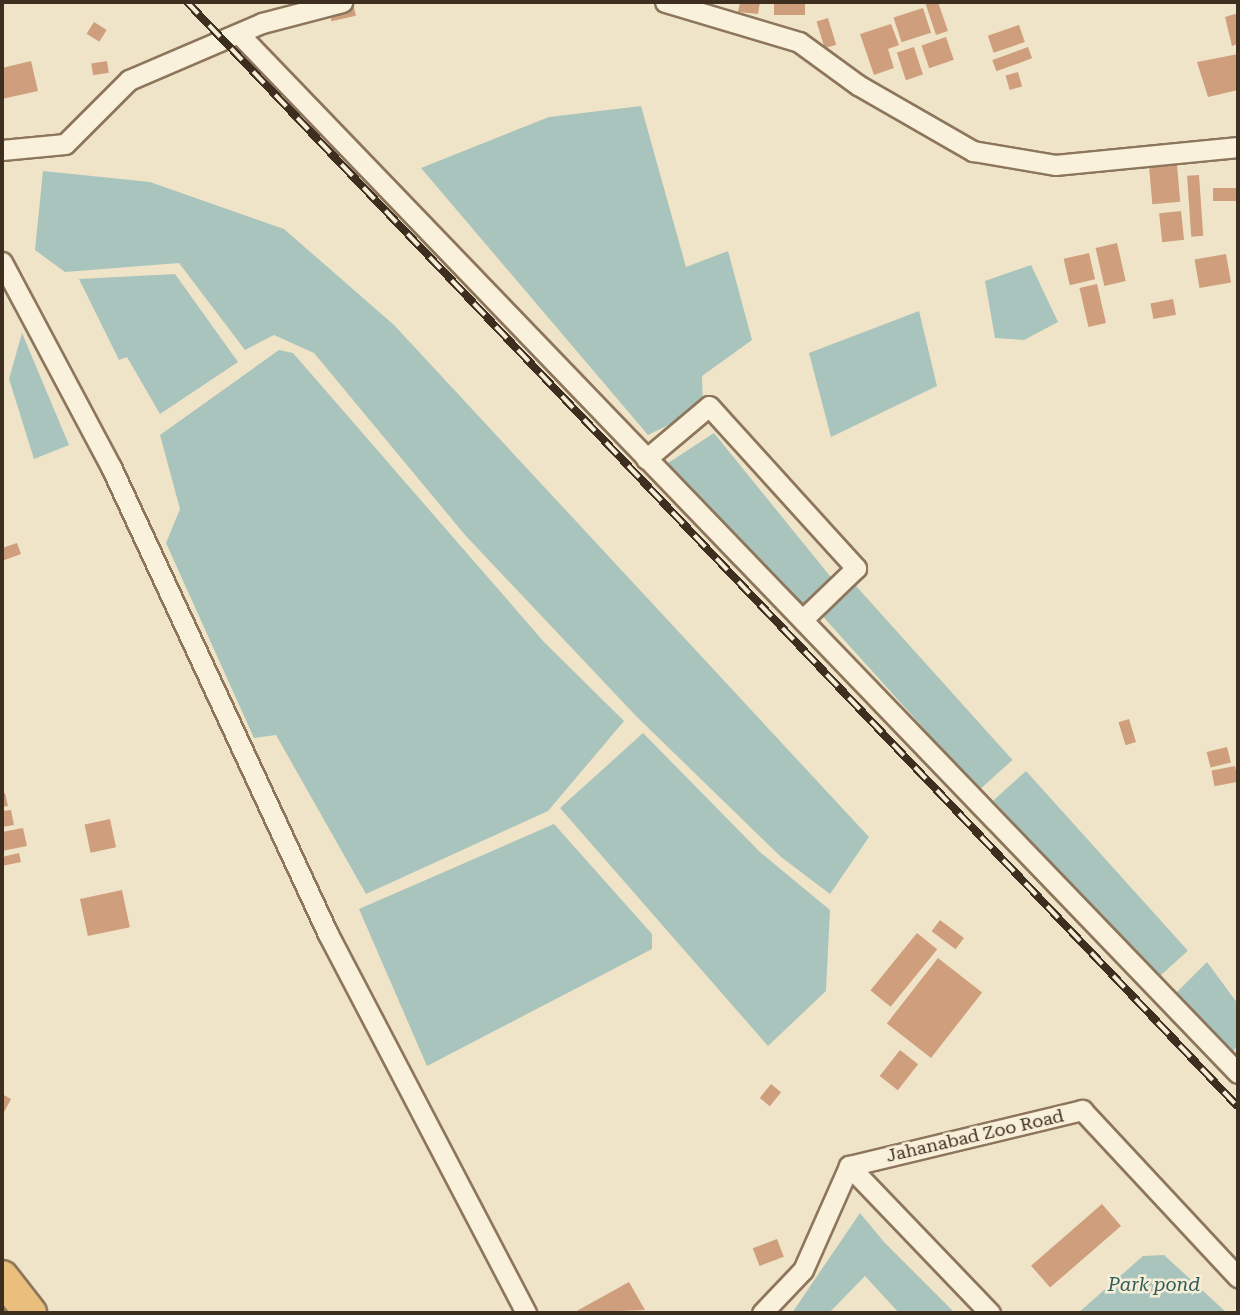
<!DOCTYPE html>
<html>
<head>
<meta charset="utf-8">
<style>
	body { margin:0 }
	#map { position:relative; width:1240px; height:1315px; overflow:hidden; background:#f0e4c8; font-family:"Roboto Serif",serif }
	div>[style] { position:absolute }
	.water>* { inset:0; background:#a9c4bc; transform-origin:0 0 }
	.building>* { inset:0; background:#cf9f7d; transform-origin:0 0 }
	.roads { filter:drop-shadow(2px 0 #8d765c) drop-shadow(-2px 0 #8d765c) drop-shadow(0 2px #8d765c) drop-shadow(0 -2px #8d765c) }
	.minor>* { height:19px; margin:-9.5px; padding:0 9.5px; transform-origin:9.5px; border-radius:9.5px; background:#faf1dc }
	.trunk>* { height:32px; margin:-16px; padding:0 16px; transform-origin:16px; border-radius:16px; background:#eabe7c }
	.rail>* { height:8px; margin-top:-4px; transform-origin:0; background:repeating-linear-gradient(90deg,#f7eed8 0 16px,#3d2e20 0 32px); box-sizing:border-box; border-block:2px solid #3d2e20 }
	span { translate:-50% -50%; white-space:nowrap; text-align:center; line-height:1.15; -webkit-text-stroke:5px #f7eed8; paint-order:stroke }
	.street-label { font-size:18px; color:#3d2e20 }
	.water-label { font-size:19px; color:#2f5d5a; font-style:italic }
	.frame { position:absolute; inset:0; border:4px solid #3d2e20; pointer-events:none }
</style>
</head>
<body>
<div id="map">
	<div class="water">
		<div style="clip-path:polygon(641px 106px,686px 267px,728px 251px,752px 340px,702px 376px,703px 408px,648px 435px,421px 168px,549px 117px)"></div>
		<div style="clip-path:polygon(43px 171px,150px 182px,284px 229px,394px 325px,869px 837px,830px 894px,781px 857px,636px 716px,465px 535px,314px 353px,274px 335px,245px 350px,179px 263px,65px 272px,35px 250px)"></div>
		<div style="clip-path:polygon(1031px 265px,1058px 322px,1024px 340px,995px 338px,985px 281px)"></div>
		<div style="clip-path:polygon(175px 274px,238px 362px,160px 414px,127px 357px,119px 360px,79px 279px)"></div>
		<div style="clip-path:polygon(919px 311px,937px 386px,831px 437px,809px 353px)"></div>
		<div style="clip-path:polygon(22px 333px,69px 445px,34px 459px,9px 379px)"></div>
		<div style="clip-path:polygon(279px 350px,293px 353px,544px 642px,624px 721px,548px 811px,366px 894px,276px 735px,254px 738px,166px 543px,180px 509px,160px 435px)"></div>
		<div style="clip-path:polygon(714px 433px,834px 581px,799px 608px,665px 465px)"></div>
		<div style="left:856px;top:586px;width:234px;height:45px;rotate:48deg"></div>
		<div style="clip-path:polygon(643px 733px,760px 852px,830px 910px,826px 991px,768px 1046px,560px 808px)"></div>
		<div style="left:1026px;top:771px;width:242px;height:44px;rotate:48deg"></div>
		<div style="clip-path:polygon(554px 824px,652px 934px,652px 949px,427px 1066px,359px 909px)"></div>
		<div style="clip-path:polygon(1207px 962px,1238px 1004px,1238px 1045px,1232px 1053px,1175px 994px)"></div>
		<div style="clip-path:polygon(860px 1213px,884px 1242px,955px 1313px,899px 1313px,865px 1276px,829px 1313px,792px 1313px)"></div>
		<div style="clip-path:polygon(1164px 1255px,1227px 1313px,1078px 1313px,1143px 1256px)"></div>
	</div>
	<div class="building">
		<div style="clip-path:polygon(740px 2px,760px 2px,758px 14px,738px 12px)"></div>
		<div style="left:774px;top:2px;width:31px;height:13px"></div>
		<div style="clip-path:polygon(925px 2px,938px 2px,948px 31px,936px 35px)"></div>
		<div style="left:353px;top:3px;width:13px;height:25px;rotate:77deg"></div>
		<div style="left:923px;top:8px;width:26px;height:31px;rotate:72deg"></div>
		<div style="clip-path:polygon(1238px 13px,1238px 44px,1232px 46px,1225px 17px)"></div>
		<div style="left:828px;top:18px;width:28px;height:12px;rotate:73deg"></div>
		<div style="left:94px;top:22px;width:15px;height:14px;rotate:32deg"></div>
		<div style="clip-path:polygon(891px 24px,899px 45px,888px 49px,894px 68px,874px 75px,860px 34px)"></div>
		<div style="left:1019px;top:25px;width:18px;height:33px;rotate:71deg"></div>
		<div style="left:946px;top:37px;width:24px;height:26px;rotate:71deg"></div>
		<div style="left:914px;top:47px;width:29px;height:18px;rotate:72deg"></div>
		<div style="left:1028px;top:47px;width:12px;height:38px;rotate:70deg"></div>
		<div style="clip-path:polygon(1238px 54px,1238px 90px,1208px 97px,1197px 62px)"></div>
		<div style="clip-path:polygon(31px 61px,38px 91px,2px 99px,2px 68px)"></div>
		<div style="left:107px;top:61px;width:12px;height:16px;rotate:81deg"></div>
		<div style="left:1018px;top:72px;width:15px;height:13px;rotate:74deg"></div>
		<div style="left:1177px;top:165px;width:37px;height:28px;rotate:85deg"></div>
		<div style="left:1199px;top:175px;width:61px;height:12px;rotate:86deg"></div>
		<div style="left:1238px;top:188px;width:13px;height:25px;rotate:90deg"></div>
		<div style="left:1181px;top:211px;width:29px;height:22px;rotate:84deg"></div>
		<div style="left:1117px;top:243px;width:39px;height:22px;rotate:77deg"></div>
		<div style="left:1089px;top:253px;width:27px;height:26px;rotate:77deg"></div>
		<div style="left:1226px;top:254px;width:29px;height:32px;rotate:80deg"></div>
		<div style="left:1097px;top:284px;width:40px;height:18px;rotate:77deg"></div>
		<div style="left:1173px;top:299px;width:16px;height:23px;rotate:79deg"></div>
		<div style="clip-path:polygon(17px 543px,21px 554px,2px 561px,2px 548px)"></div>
		<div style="left:1129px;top:719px;width:24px;height:11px;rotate:73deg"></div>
		<div style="left:1227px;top:747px;width:16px;height:21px;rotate:76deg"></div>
		<div style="left:1235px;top:766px;width:16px;height:24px;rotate:79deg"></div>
		<div style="clip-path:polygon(5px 793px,8px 806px,2px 807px,2px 794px)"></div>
		<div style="clip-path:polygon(11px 810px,14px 825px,2px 827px,2px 811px)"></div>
		<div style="left:110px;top:819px;width:29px;height:26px;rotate:78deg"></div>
		<div style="clip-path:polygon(23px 828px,27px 846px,2px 851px,2px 832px)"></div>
		<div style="clip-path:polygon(19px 853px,21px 862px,2px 866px,2px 857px)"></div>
		<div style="left:122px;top:890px;width:38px;height:43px;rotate:78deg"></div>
		<div style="left:940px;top:920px;width:30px;height:14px;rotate:37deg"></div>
		<div style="left:917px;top:933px;width:26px;height:74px;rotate:39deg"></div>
		<div style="left:938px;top:958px;width:56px;height:83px;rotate:38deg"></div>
		<div style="left:900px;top:1050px;width:23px;height:33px;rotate:38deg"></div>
		<div style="left:771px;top:1084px;width:13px;height:18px;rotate:39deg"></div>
		<div style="clip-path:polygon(2px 1094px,11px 1099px,2px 1116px)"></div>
		<div style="left:1102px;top:1204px;width:29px;height:94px;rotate:49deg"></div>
		<div style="left:777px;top:1239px;width:19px;height:26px;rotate:69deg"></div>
		<div style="clip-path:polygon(629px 1282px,645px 1310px,573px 1313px)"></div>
	</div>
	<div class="roads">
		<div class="minor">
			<div style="left:665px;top:2px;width:140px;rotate:16.6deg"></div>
			<div style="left:799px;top:42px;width:73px;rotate:36.1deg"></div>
			<div style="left:858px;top:85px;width:133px;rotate:29.9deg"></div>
			<div style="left:973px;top:151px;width:83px;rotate:9.7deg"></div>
			<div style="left:1055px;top:165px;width:184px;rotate:-5.6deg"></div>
			<div style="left:240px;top:35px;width:1440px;rotate:46.13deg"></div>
			<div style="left:2px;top:150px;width:63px;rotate:-5.4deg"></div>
			<div style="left:65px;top:144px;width:91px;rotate:-45deg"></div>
			<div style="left:129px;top:80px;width:145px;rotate:-23.2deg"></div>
			<div style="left:262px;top:23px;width:83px;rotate:-14.7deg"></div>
			<div style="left:2px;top:262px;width:232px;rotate:62deg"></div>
			<div style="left:111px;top:467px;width:515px;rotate:65.08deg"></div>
			<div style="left:328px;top:934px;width:428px;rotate:62.4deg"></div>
			<div style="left:646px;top:459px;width:82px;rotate:-40.1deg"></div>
			<div style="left:709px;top:406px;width:219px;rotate:47.8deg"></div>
			<div style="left:856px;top:568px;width:74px;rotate:136.1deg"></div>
			<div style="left:849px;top:1166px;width:204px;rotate:46.2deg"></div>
			<div style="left:762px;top:1313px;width:59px;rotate:-46.4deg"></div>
			<div style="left:803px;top:1270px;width:114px;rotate:-66.1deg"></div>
			<div style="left:849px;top:1166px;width:240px;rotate:-13.5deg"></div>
			<div style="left:1082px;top:1110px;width:229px;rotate:47deg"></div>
		</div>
		<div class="trunk">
			<div style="left:2px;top:1277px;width:46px;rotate:52.1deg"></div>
		</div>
	</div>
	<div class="rail">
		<div style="left:187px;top:2px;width:1525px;rotate:46.43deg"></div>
	</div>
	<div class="street-label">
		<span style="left:975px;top:1136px;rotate:-13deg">Jahanabad Zoo Road</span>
	</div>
	<div class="water-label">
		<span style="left:1154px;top:1285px">Park pond</span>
	</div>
	<div class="frame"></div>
</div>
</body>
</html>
